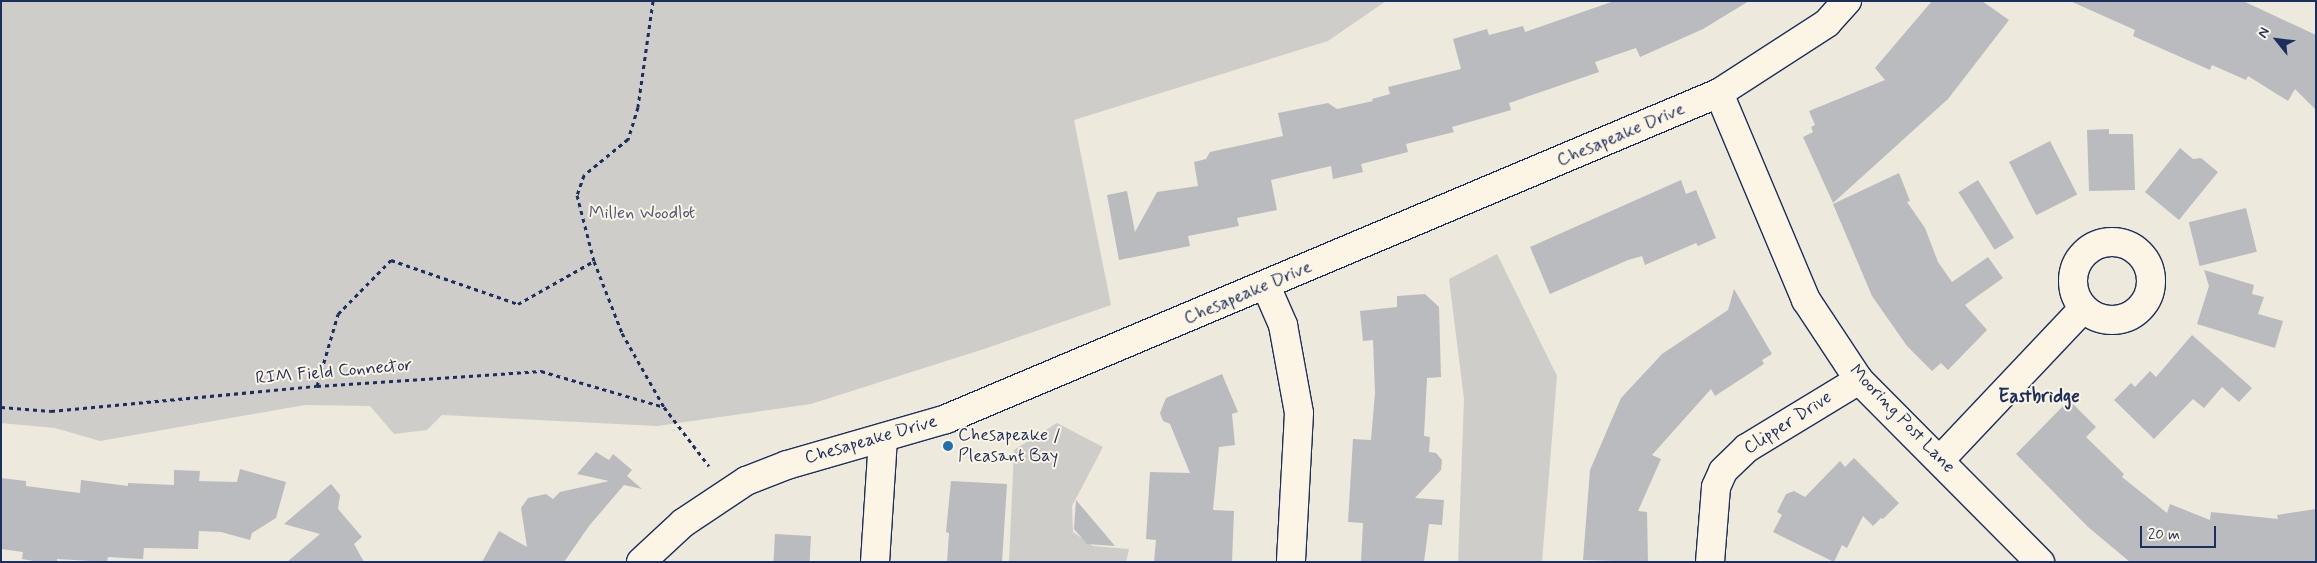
<!DOCTYPE html>
<html>
<head>
<meta charset="utf-8">
<style>
	body { margin:0 }
	#map { position:relative; width:2317px; height:563px; overflow:hidden; background:#eee9dd; font-family:Mynerve,sans-serif }
	div>[style] { position:absolute }
	.green>* { inset:0; background:#cfcdca }
	.building>* { inset:0; background:#babbbe; transform-origin:0 0 }
	.path>* { height:3px; margin-top:-1.5px; transform-origin:0; background:repeating-linear-gradient(90deg,#1b2f5e 0 4px,transparent 0 8px) }
	.roads { filter:drop-shadow(1px 0 #1b2f5e) drop-shadow(-1px 0 #1b2f5e) drop-shadow(0 1px #1b2f5e) drop-shadow(0 -1px #1b2f5e) }
	.minor>* { height:28px; margin:-14px; padding:0 14px; transform-origin:14px; border-radius:14px; background:#fcf5e5 }
	.minor>.ring { margin:-14px; padding:0; box-sizing:content-box; background:none; border:28px solid #fcf5e5; border-radius:50% }
	.dots>* { width:14px; height:14px; translate:-50% -50%; box-sizing:border-box; border:2px solid #fcf5e5; border-radius:50% }
	span { translate:-50% -50%; white-space:nowrap; text-align:center; line-height:1.15; -webkit-text-stroke:4px #fcf5e5; paint-order:stroke }
	.street-label { font-size:18px; color:#1b2f5e }
	.park-label { font-size:18px; color:#485679 }
	.poi-label { font-size:18px; color:#1b2f5e }
	.left { translate:0 -50%; text-align:left }
	.neighbourhood-label { font-size:19px; color:#1b2f5e; font-weight:700 }
	.frame { position:absolute; inset:0; border:2px solid #1b2f5e; pointer-events:none }
	.north { position:absolute; left:2252px; top:15px; width:50px; height:50px; -webkit-text-stroke:4px #fcf5e5; paint-order:stroke; rotate:299deg; font-size:14px; font-weight:700; line-height:20px; text-align:center; color:#1b2f5e }
	.north::after { content:''; display:block; margin:auto; width:18px; height:22px; background:#1b2f5e; clip-path:polygon(50% 0,100% 100%,50% 72%,0 100%) }
	.scale { position:absolute; left:2140px; top:526px; width:76px; height:22px; box-sizing:border-box; border:2px solid #1b2f5e; border-top:0; padding-left:6px; font-size:15px; line-height:18px; white-space:nowrap; color:#1b2f5e; -webkit-text-stroke:4px #fcf5e5; paint-order:stroke }
</style>
</head>
<body>
<div id="map">
	<div class="green">
		<div style="clip-path:polygon(1px 1px,1386px 1px,1328px 41px,1074px 120px,1111px 305px,987px 348px,811px 404px,657px 426px,442px 415px,427px 430px,394px 434px,370px 406px,305px 405px,100px 441px,55px 428px,1px 423px)"></div>
		<div style="clip-path:polygon(1497px 254px,1557px 376px,1542px 562px,1458px 562px,1464px 399px,1449px 279px)"></div>
		<div style="clip-path:polygon(1057px 423px,1103px 447px,1072px 506px,1073px 532px,1093px 546px,1129px 549px,1126px 562px,1009px 562px,1014px 450px)"></div>
	</div>
	<div class="building">
		<div style="clip-path:polygon(1614px 1px,1749px 1px,1703px 29px,1640px 57px,1636px 48px,1595px 62px,1599px 72px,1509px 103px,1511px 110px,1452px 127px,1454px 132px,1406px 144px,1408px 152px,1361px 164px,1363px 172px,1333px 179px,1331px 166px,1271px 180px,1277px 210px,1237px 218px,1239px 226px,1188px 236px,1190px 246px,1119px 260px,1107px 195px,1127px 191px,1135px 232px,1157px 192px,1198px 186px,1194px 162px,1206px 159px,1210px 152px,1283px 136px,1278px 113px,1328px 103px,1337px 109px,1373px 101px,1372px 99px,1390px 94px,1388px 87px,1461px 69px,1453px 39px,1487px 29px,1489px 35px,1523px 26px,1525px 32px)"></div>
		<div style="clip-path:polygon(1932px 1px,1982px 1px,2009px 20px,1948px 99px,1833px 203px,1803px 137px,1813px 132px,1811px 127px,1815px 125px,1809px 111px,1885px 80px,1875px 68px)"></div>
		<div style="clip-path:polygon(2070px 1px,2243px 1px,2316px 35px,2316px 110px,2295px 89px,2288px 101px,2248px 76px,2246px 80px,2212px 65px,2210px 70px,2133px 36px,2135px 30px)"></div>
		<div style="clip-path:polygon(2109px 129px,2109px 134px,2133px 134px,2135px 190px,2089px 191px,2087px 130px)"></div>
		<div style="left:2050px;top:141px;width:60px;height:46px;rotate:63deg"></div>
		<div style="clip-path:polygon(2180px 148px,2193px 159px,2201px 158px,2218px 172px,2179px 220px,2145px 192px)"></div>
		<div style="clip-path:polygon(1899px 173px,1910px 201px,1907px 202px,1925px 228px,1938px 262px,1952px 282px,1988px 257px,2003px 278px,1965px 305px,1987px 330px,1948px 370px,1941px 363px,1932px 371px,1907px 346px,1872px 296px,1833px 204px)"></div>
		<div style="clip-path:polygon(1681px 180px,1686px 194px,1696px 190px,1716px 238px,1698px 246px,1696px 243px,1645px 265px,1642px 256px,1628px 260px,1550px 294px,1530px 247px)"></div>
		<div style="left:1978px;top:180px;width:68px;height:23px;rotate:58deg"></div>
		<div style="left:2246px;top:208px;width:45px;height:59px;rotate:76deg"></div>
		<div style="clip-path:polygon(2204px 270px,2254px 285px,2252px 294px,2264px 297px,2258px 314px,2283px 321px,2275px 348px,2197px 324px,2209px 286px)"></div>
		<div style="clip-path:polygon(1734px 289px,1772px 354px,1762px 360px,1764px 364px,1715px 396px,1711px 389px,1652px 455px,1661px 459px,1638px 511px,1647px 512px,1648px 562px,1583px 560px,1590px 470px,1621px 398px,1662px 354px,1728px 310px)"></div>
		<div style="clip-path:polygon(1425px 294px,1439px 307px,1441px 377px,1427px 378px,1424px 436px,1430px 437px,1429px 452px,1436px 453px,1442px 460px,1441px 470px,1415px 498px,1444px 500px,1442px 525px,1429px 524px,1424px 562px,1361px 562px,1363px 523px,1348px 522px,1353px 439px,1371px 440px,1375px 393px,1373px 340px,1363px 341px,1360px 311px,1397px 307px,1397px 296px)"></div>
		<div style="clip-path:polygon(2192px 335px,2252px 388px,2239px 402px,2222px 387px,2204px 408px,2193px 399px,2154px 439px,2114px 400px,2131px 383px,2135px 387px,2150px 371px,2156px 377px)"></div>
		<div style="clip-path:polygon(1222px 374px,1238px 412px,1232px 414px,1235px 445px,1219px 447px,1213px 510px,1234px 511px,1232px 562px,1154px 562px,1156px 540px,1146px 539px,1150px 472px,1190px 473px,1170px 424px,1163px 421px,1160px 413px,1166px 398px)"></div>
		<div style="clip-path:polygon(2069px 400px,2096px 427px,2086px 437px,2124px 474px,2122px 477px,2167px 513px,2170px 504px,2210px 520px,2211px 512px,2278px 519px,2277px 515px,2316px 509px,2316px 562px,2130px 562px,2088px 527px,2016px 454px)"></div>
		<div style="clip-path:polygon(596px 452px,609px 460px,613px 454px,632px 470px,627px 476px,642px 489px,624px 485px,589px 526px,564px 562px,482px 562px,499px 531px,527px 547px,521px 508px,528px 498px,546px 494px,553px 499px,560px 492px,609px 481px,577px 474px)"></div>
		<div style="clip-path:polygon(1854px 458px,1899px 503px,1883px 519px,1881px 518px,1873px 526px,1863px 516px,1847px 548px,1842px 545px,1834px 562px,1773px 532px,1782px 515px,1777px 512px,1786px 494px,1794px 491px,1805px 497px,1840px 461px,1845px 467px)"></div>
		<div style="clip-path:polygon(240px 469px,286px 482px,276px 518px,252px 533px,250px 540px,221px 532px,199px 531px,198px 549px,144px 548px,143px 559px,108px 557px,107px 562px,57px 559px,57px 562px,39px 562px,22px 559px,23px 552px,1px 549px,1px 478px,26px 481px,26px 486px,80px 493px,81px 480px,128px 486px,128px 483px,174px 485px,174px 470px,200px 471px,199px 481px,237px 482px)"></div>
		<div style="clip-path:polygon(951px 481px,1007px 484px,1002px 562px,947px 562px,949px 533px,946px 532px)"></div>
		<div style="clip-path:polygon(331px 484px,340px 495px,338px 509px,362px 537px,354px 544px,364px 562px,287px 562px,320px 534px,284px 524px)"></div>
		<div style="clip-path:polygon(1076px 500px,1115px 546px,1087px 544px,1074px 529px)"></div>
		<div style="left:775px;top:534px;width:36px;height:28px;rotate:3deg"></div>
	</div>
	<div class="path">
		<div style="left:653px;top:1px;width:107px;rotate:98.1deg"></div>
		<div style="left:638px;top:107px;width:34px;rotate:107deg"></div>
		<div style="left:628px;top:139px;width:57px;rotate:140.7deg"></div>
		<div style="left:584px;top:175px;width:21px;rotate:109deg"></div>
		<div style="left:577px;top:195px;width:68px;rotate:75.6deg"></div>
		<div style="left:594px;top:261px;width:77px;rotate:68.7deg"></div>
		<div style="left:622px;top:333px;width:85px;rotate:60.4deg"></div>
		<div style="left:664px;top:407px;width:74px;rotate:52.7deg"></div>
		<div style="left:317px;top:386px;width:75px;rotate:-73.7deg"></div>
		<div style="left:338px;top:314px;width:76px;rotate:-45.5deg"></div>
		<div style="left:391px;top:260px;width:134px;rotate:19.1deg"></div>
		<div style="left:518px;top:304px;width:87px;rotate:-29.5deg"></div>
		<div style="left:1px;top:407px;width:50px;rotate:4.6deg"></div>
		<div style="left:51px;top:411px;width:267px;rotate:-5.4deg"></div>
		<div style="left:317px;top:386px;width:225px;rotate:-3.8deg"></div>
		<div style="left:541px;top:371px;width:128px;rotate:16.3deg"></div>
	</div>
	<div class="roads">
		<div class="minor">
			<div style="left:1719px;top:93px;width:225px;rotate:67.2deg"></div>
			<div style="left:1806px;top:300px;width:96px;rotate:56.5deg"></div>
			<div style="left:1859px;top:380px;width:257px;rotate:45.2deg"></div>
			<div class="ring" style="left:2073px;top:242px;width:50px;height:50px"></div>
			<div style="left:1266px;top:286px;width:43px;rotate:66.4deg"></div>
			<div style="left:1283px;top:325px;width:89px;rotate:79.7deg"></div>
			<div style="left:1299px;top:413px;width:149px;rotate:93.1deg"></div>
			<div style="left:1941px;top:459px;width:207px;rotate:-46.6deg"></div>
			<div style="left:641px;top:562px;width:57px;rotate:-42.9deg"></div>
			<div style="left:683px;top:523px;width:76px;rotate:-33.7deg"></div>
			<div style="left:746px;top:481px;width:44px;rotate:-21.3deg"></div>
			<div style="left:787px;top:465px;width:166px;rotate:-16.1deg"></div>
			<div style="left:946px;top:419px;width:839px;rotate:-22.87deg"></div>
			<div style="left:1719px;top:93px;width:129px;rotate:-32.9deg"></div>
			<div style="left:1827px;top:23px;width:30px;rotate:-48deg"></div>
			<div style="left:875px;top:562px;width:123px;rotate:-86.3deg"></div>
			<div style="left:1710px;top:562px;width:75px;rotate:-85.4deg"></div>
			<div style="left:1716px;top:487px;width:17px;rotate:-66deg"></div>
			<div style="left:1723px;top:471px;width:33px;rotate:-44deg"></div>
			<div style="left:1747px;top:448px;width:131px;rotate:-31.3deg"></div>
		</div>
	</div>
	<div class="dots">
		<div style="left:948px;top:446px;background:#1f6fb2"></div>
	</div>
	<div class="street-label">
		<span style="left:1621px;top:135px;rotate:-23deg">Chesapeake Drive</span>
		<span style="left:1248px;top:293px;rotate:-23deg">Chesapeake Drive</span>
		<span style="left:334px;top:372px;rotate:-5deg">RIM Field Connector</span>
		<span style="left:1902px;top:419px;rotate:46deg">Mooring Post Lane</span>
		<span style="left:1788px;top:423px;rotate:-33deg">Clipper Drive</span>
		<span style="left:871px;top:440px;rotate:-16deg">Chesapeake Drive</span>
	</div>
	<div class="park-label">
		<span style="left:642px;top:213px">Millen Woodlot</span>
	</div>
	<div class="poi-label">
		<span class="left" style="left:958px;top:446px">Chesapeake /<br>Pleasant Bay</span>
	</div>
	<div class="neighbourhood-label">
		<span style="left:2039px;top:397px">Eastbridge</span>
	</div>
	<div class="frame"></div>
	<div class="north">N</div>
	<div class="scale">20 m</div>
</div>
</body>
</html>
